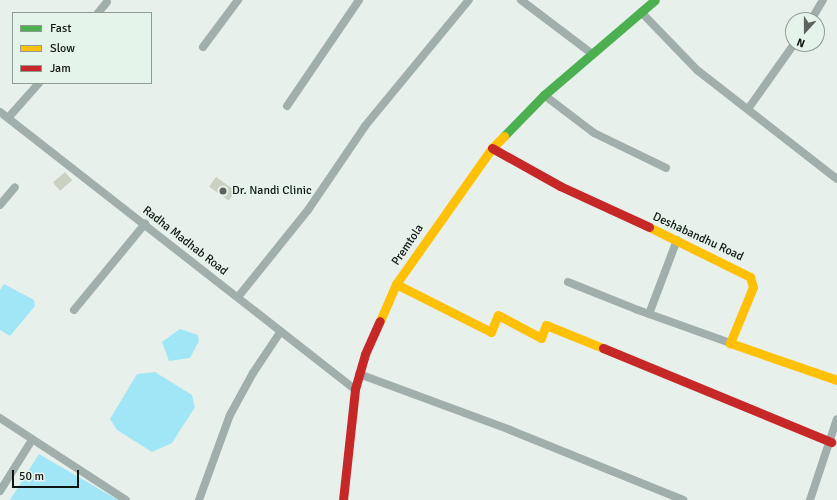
<!DOCTYPE html>
<html>
<head>
<meta charset="utf-8">
<style>
	body { margin:0 }
	#map { position:relative; width:837px; height:500px; overflow:hidden; background:#e8f0eb; font-family:Signika,sans-serif }
	div>[style] { position:absolute }
	.water>* { inset:0; background:#a1e6f6 }
	.building>* { inset:0; background:#c9d1c2; transform-origin:0 0 }
	.street>* { height:8px; margin:-4px; padding:0 4px; transform-origin:4px; border-radius:4px; background:#a1afac }
	.fast>* { height:9px; margin:-4.5px; padding:0 4.5px; transform-origin:4.5px; border-radius:4.5px; background:#4caf50 }
	.slow>* { height:9px; margin:-4.5px; padding:0 4.5px; transform-origin:4.5px; border-radius:4.5px; background:#ffc107 }
	.jam>* { height:9px; margin:-4.5px; padding:0 4.5px; transform-origin:4.5px; border-radius:4.5px; background:#c62828 }
	.dots>* { width:11px; height:11px; translate:-50% -50%; box-sizing:border-box; border:2px solid #e5f4ea; border-radius:50% }
	span { translate:-50% -50%; white-space:nowrap; text-align:center; line-height:1.15; -webkit-text-stroke:3px #e5f4ea; paint-order:stroke }
	.poi-label { font-size:12px; color:#111512 }
	.left { translate:0 -50%; text-align:left }
	.street-label { font-size:12px; color:#111512 }
	.legend { position:absolute; left:12px; top:12px; width:140px; height:72px; box-sizing:border-box; background:#e5f4ea; border:1px solid #909b94; margin:0; padding:5px 7px; list-style:none; font-size:12px; color:#111512 }
	.legend li { display:flex; align-items:center; gap:8px; height:20px }
	.legend b { width:20px; border:1px solid #909b94 }
	.north { position:absolute; left:785px; top:12px; width:40px; height:40px; box-sizing:border-box; background:#e5f4ea; border:1px solid #909b94; border-radius:50%; rotate:201deg; font-size:11px; font-weight:700; line-height:16px; text-align:center; color:#111512 }
	.north::after { content:''; display:block; margin:auto; width:14px; height:18px; background:#5c625e; clip-path:polygon(50% 0,100% 100%,50% 72%,0 100%) }
	.scale { position:absolute; left:12px; top:470px; width:67px; height:18px; box-sizing:border-box; border:2px solid #111512; border-top:0; padding-left:5px; font-size:12px; line-height:14px; white-space:nowrap; color:#111512; -webkit-text-stroke:3px #e5f4ea; paint-order:stroke }
</style>
</head>
<body>
<div id="map">
	<div class="water">
		<div style="clip-path:polygon(4px 284px,34px 300px,35px 306px,10px 336px,0 330px,0 290px)"></div>
		<div style="clip-path:polygon(180px 329px,198px 335px,199px 341px,190px 358px,169px 361px,162px 342px)"></div>
		<div style="clip-path:polygon(155px 372px,192px 395px,195px 407px,172px 443px,152px 452px,117px 430px,110px 419px,137px 374px)"></div>
		<div style="clip-path:polygon(39px 454px,118px 500px,10px 500px)"></div>
	</div>
	<div class="building">
		<div style="left:65px;top:172px;width:11px;height:16px;rotate:49deg"></div>
		<div style="left:216px;top:177px;width:24px;height:12px;rotate:35deg"></div>
	</div>
	<div class="street">
		<div style="left:521px;top:0;width:88px;rotate:37.1deg"></div>
		<div style="left:641px;top:12px;width:81px;rotate:46deg"></div>
		<div style="left:697px;top:70px;width:177px;rotate:37.9deg"></div>
		<div style="left:98px;top:13px;width:14px;rotate:-51deg"></div>
		<div style="left:811px;top:20px;width:23px;rotate:-59deg"></div>
		<div style="left:203px;top:47px;width:59px;rotate:-53.3deg"></div>
		<div style="left:544px;top:95px;width:63px;rotate:37.2deg"></div>
		<div style="left:594px;top:133px;width:80px;rotate:25.9deg"></div>
		<div style="left:287px;top:106px;width:128px;rotate:-55.8deg"></div>
		<div style="left:748px;top:109px;width:80px;rotate:-54.7deg"></div>
		<div style="left:0;top:112px;width:450px;rotate:38deg"></div>
		<div style="left:8px;top:118px;width:47px;rotate:-48.5deg"></div>
		<div style="left:0;top:205px;width:23px;rotate:-50deg"></div>
		<div style="left:568px;top:282px;width:75px;rotate:21.8deg"></div>
		<div style="left:638px;top:310px;width:98px;rotate:19.7deg"></div>
		<div style="left:238px;top:297px;width:112px;rotate:-51.2deg"></div>
		<div style="left:308px;top:210px;width:102px;rotate:-55.8deg"></div>
		<div style="left:365px;top:126px;width:163px;rotate:-50.5deg"></div>
		<div style="left:74px;top:310px;width:112px;rotate:-50.5deg"></div>
		<div style="left:649px;top:314px;width:79px;rotate:-69.3deg"></div>
		<div style="left:359px;top:374px;width:161px;rotate:20.3deg"></div>
		<div style="left:510px;top:430px;width:187px;rotate:22deg"></div>
		<div style="left:0;top:418px;width:150px;rotate:33.1deg"></div>
		<div style="left:0;top:491px;width:60px;rotate:-57.9deg"></div>
		<div style="left:199px;top:500px;width:90px;rotate:-70deg"></div>
		<div style="left:230px;top:415px;width:48px;rotate:-61.3deg"></div>
		<div style="left:253px;top:373px;width:50px;rotate:-56.3deg"></div>
		<div style="left:810px;top:500px;width:85px;rotate:-71.6deg"></div>
	</div>
	<div class="fast">
		<div style="left:504px;top:136px;width:57px;rotate:-45.7deg"></div>
		<div style="left:544px;top:95px;width:146px;rotate:-40.6deg"></div>
	</div>
	<div class="slow">
		<div style="left:649px;top:227px;width:113px;rotate:26.3deg"></div>
		<div style="left:750px;top:277px;width:10px;rotate:73deg"></div>
		<div style="left:753px;top:287px;width:61px;rotate:112.3deg"></div>
		<div style="left:730px;top:343px;width:113px;rotate:19.1deg"></div>
		<div style="left:396px;top:284px;width:106px;rotate:26.8deg"></div>
		<div style="left:491px;top:332px;width:18px;rotate:-68deg"></div>
		<div style="left:498px;top:315px;width:49px;rotate:28.1deg"></div>
		<div style="left:541px;top:338px;width:14px;rotate:-69deg"></div>
		<div style="left:546px;top:325px;width:61px;rotate:22deg"></div>
		<div style="left:380px;top:321px;width:40px;rotate:-66.6deg"></div>
		<div style="left:396px;top:284px;width:166px;rotate:-54.8deg"></div>
		<div style="left:492px;top:148px;width:17px;rotate:-45deg"></div>
	</div>
	<div class="jam">
		<div style="left:492px;top:148px;width:78px;rotate:29.2deg"></div>
		<div style="left:560px;top:186px;width:98px;rotate:24.7deg"></div>
		<div style="left:603px;top:348px;width:247px;rotate:22.4deg"></div>
		<div style="left:343px;top:500px;width:112px;rotate:-83.8deg"></div>
		<div style="left:355px;top:389px;width:36px;rotate:-74deg"></div>
		<div style="left:365px;top:354px;width:36px;rotate:-66deg"></div>
	</div>
	<div class="dots">
		<div style="left:223px;top:191px;background:#5c625e"></div>
	</div>
	<div class="poi-label">
		<span class="left" style="left:232px;top:191px">Dr. Nandi Clinic</span>
	</div>
	<div class="street-label">
		<span style="left:698px;top:237px;rotate:25deg">Deshabandhu Road</span>
		<span style="left:185px;top:241px;rotate:38deg">Radha Madhab Road</span>
		<span style="left:408px;top:245px;rotate:-56deg">Premtola</span>
	</div>
	<ul class="legend">
	<li><b style="height:5px;background:#4caf50"></b>Fast</li>
	<li><b style="height:5px;background:#ffc107"></b>Slow</li>
	<li><b style="height:5px;background:#c62828"></b>Jam</li>
	</ul>
	<div class="north">N</div>
	<div class="scale">50 m</div>
</div>
</body>
</html>
